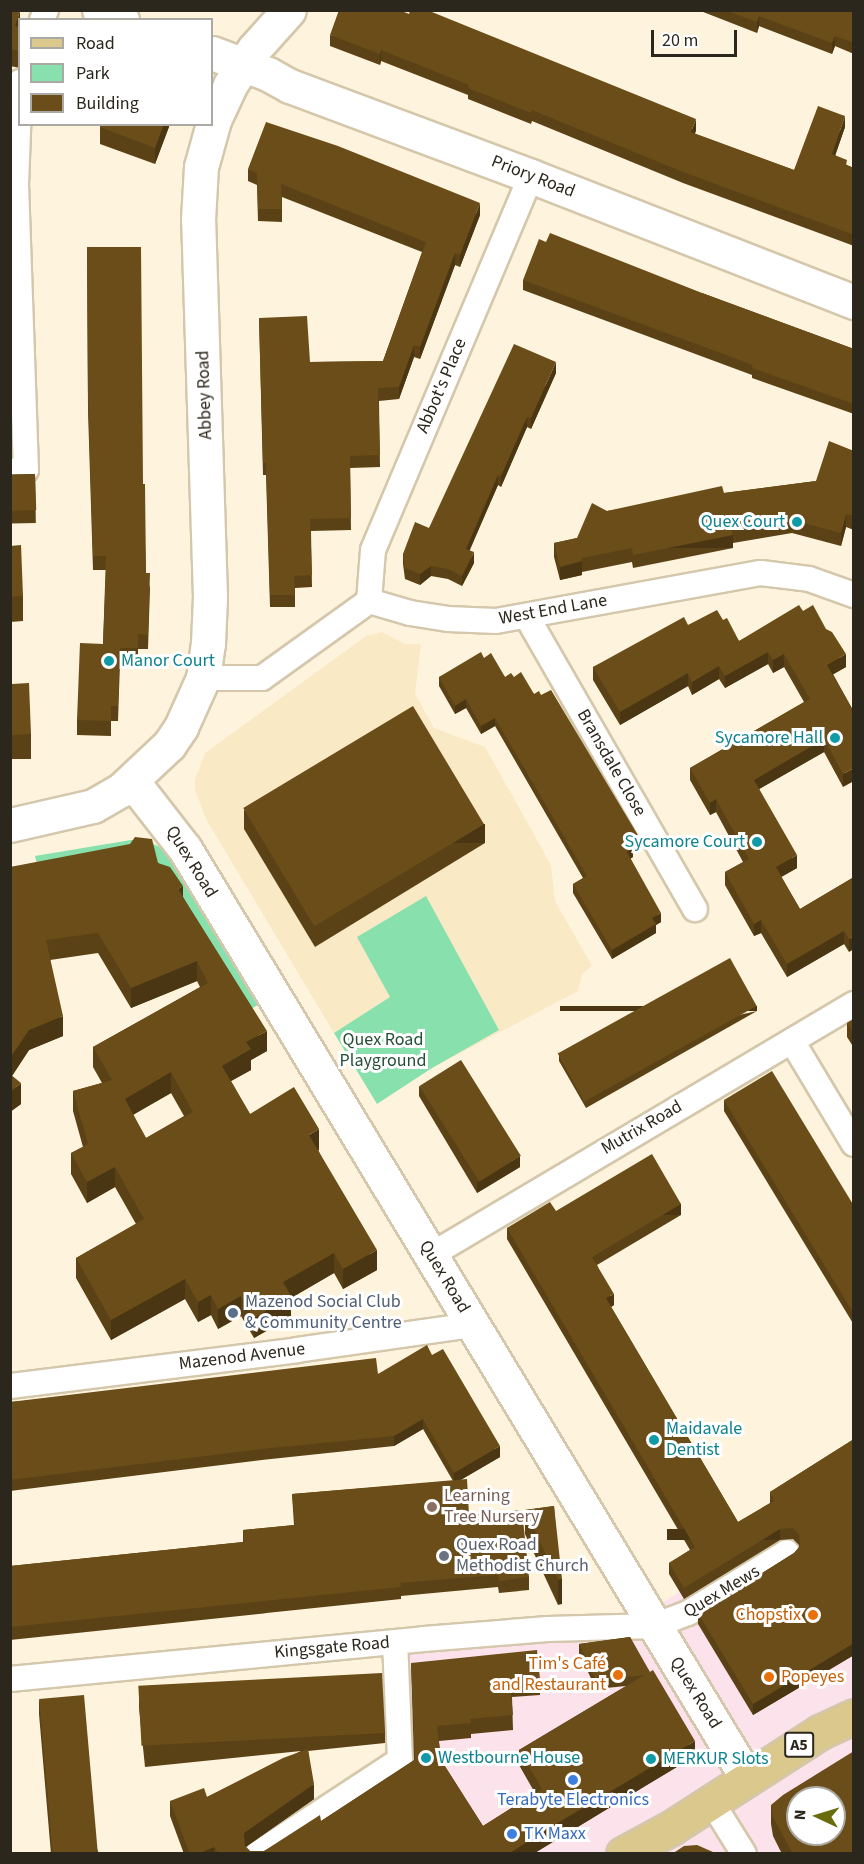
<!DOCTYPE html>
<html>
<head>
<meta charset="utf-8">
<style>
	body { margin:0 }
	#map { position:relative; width:864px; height:1864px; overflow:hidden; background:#fef3dc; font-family:"Source Sans 3",sans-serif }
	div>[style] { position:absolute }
	.commercial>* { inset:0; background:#fce2ea }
	.built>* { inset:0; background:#fae9c5 }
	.green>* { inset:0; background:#88e0ac }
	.roads { filter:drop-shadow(2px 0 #d4c7ab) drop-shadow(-2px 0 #d4c7ab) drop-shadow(0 2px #d4c7ab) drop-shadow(0 -2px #d4c7ab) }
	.street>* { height:24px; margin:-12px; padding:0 12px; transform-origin:12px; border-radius:12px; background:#fff }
	.secondary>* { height:33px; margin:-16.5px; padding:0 16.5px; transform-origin:16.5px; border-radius:16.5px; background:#fff }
	.primary>* { height:33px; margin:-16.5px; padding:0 16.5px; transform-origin:16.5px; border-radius:16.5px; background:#dac88c }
	.wall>* { inset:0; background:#5b4216; transform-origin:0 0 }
	.shaded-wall>* { inset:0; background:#4a3612; transform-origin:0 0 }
	.building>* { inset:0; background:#6a4d19; transform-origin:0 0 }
	.dots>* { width:16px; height:16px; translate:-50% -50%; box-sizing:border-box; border:3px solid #fff; border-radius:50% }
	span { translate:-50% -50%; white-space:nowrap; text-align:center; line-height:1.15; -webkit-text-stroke:6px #fff; paint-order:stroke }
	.shield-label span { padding:2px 4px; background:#fff; border:2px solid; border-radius:4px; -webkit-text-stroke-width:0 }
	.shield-label { font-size:16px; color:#2c271c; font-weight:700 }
	.street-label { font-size:18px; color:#2c271c }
	.culture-label { font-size:18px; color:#0d838f }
	.right { translate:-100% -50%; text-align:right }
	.left { translate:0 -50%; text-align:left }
	.park-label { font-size:18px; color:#244f36 }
	.service-label { font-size:18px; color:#4e5e75 }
	.education-label { font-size:18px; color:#785e54 }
	.worship-label { font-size:18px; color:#5b616d }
	.food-label { font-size:18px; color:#c56008 }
	.shop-label { font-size:18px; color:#366cbe }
	.frame { position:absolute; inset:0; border:12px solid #2c271c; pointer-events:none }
	.legend { position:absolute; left:18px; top:18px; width:195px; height:108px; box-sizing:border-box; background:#fff; border:2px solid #aba9a4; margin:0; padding:8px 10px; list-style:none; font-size:18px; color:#2c271c }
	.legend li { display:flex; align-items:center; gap:12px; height:30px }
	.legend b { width:30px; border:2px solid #aba9a4 }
	.north { position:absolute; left:786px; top:1786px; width:60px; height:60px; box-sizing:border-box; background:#fff; border:2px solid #aba9a4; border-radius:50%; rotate:274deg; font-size:16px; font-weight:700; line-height:24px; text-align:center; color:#2c271c }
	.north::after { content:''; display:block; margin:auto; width:21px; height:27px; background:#696c0c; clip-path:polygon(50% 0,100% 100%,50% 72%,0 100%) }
	.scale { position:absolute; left:651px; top:30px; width:86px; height:27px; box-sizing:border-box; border:3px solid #2c271c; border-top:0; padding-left:8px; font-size:18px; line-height:21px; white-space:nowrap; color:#2c271c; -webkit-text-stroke:4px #fff; paint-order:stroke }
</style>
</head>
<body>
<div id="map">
	<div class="commercial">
		<div style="clip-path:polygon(evenodd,853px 1481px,853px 1853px,257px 1854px,404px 1762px,400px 1649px,640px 1617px,853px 1481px,798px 1798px,834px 1798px,834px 1834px,798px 1834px,798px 1798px)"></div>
	</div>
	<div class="built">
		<div style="clip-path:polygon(382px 632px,405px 644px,421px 644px,415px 694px,434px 728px,485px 747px,551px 865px,555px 901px,592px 966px,582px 974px,578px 991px,432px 1068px,390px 997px,334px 1033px,206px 819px,195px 790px,195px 779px,205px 753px,366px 636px)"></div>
	</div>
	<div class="green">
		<div style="clip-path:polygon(131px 840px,146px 841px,160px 847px,174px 860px,261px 1003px,248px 1011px,42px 883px,35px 856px)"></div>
		<div style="clip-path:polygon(426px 896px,499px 1030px,432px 1068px,377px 1104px,334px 1033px,390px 997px,357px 937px)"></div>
	</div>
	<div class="roads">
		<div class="street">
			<div style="left:42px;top:20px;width:11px;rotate:-68deg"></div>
			<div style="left:10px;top:471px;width:16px;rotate:-4deg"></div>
			<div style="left:26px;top:470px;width:285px;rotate:-92deg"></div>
			<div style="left:16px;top:185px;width:103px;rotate:-87.8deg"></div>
			<div style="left:369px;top:601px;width:51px;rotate:-85.5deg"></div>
			<div style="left:373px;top:550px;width:406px;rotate:-67.1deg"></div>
			<div style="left:527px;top:617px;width:337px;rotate:60.1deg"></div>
			<div style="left:203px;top:678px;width:59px"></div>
			<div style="left:262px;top:678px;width:132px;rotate:-35.7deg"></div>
			<div style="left:369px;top:601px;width:43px;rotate:16.3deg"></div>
			<div style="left:410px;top:613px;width:38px;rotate:9deg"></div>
			<div style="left:448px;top:619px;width:48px;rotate:2.4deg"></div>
			<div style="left:496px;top:621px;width:269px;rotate:-10.3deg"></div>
			<div style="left:761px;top:573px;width:48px;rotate:7.1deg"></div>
			<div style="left:809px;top:579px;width:48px;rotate:19.6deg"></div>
			<div style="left:792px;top:1041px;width:120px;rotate:59deg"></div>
			<div style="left:431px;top:1255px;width:492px;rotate:-30.7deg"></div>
			<div style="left:10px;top:1386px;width:289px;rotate:-7.1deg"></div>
			<div style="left:297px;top:1350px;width:178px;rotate:-8.1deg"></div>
			<div style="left:10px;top:1679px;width:416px;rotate:-5.5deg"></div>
			<div style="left:424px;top:1639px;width:124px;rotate:-4.6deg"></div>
			<div style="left:548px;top:1629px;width:106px;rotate:-1.6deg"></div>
			<div style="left:654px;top:1626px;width:36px;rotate:-21deg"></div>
			<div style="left:688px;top:1613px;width:116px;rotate:-31.6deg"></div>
			<div style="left:711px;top:1801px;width:62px;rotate:58.1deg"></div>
			<div style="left:257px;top:1854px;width:171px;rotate:-33.3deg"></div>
			<div style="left:400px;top:1760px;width:118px;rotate:-92.4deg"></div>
		</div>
		<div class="secondary">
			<div style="left:99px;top:10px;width:25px;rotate:23deg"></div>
			<div style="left:212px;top:53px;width:60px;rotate:20.6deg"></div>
			<div style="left:268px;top:74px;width:25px;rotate:29deg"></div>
			<div style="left:290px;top:86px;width:257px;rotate:20.5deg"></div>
			<div style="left:531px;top:176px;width:347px;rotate:21.3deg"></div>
			<div style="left:132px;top:781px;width:86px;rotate:52.1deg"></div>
			<div style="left:185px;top:849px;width:1086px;rotate:58.83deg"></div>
			<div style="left:10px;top:825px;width:85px;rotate:-12.9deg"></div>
			<div style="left:93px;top:806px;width:32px;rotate:-30deg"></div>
			<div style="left:121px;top:790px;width:66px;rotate:-43.2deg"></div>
			<div style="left:169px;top:745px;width:22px;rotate:-56deg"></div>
			<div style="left:181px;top:727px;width:54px;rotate:-65.8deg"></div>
			<div style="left:203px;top:678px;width:34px;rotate:-82deg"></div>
			<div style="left:208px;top:644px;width:47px;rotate:-87.6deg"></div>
			<div style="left:210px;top:597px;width:377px;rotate:-91.8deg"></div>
			<div style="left:198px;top:220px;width:53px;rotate:-86.8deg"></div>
			<div style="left:201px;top:167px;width:49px;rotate:-74.5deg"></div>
			<div style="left:214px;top:120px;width:38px;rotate:-65deg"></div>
			<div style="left:230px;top:85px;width:43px;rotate:-56.3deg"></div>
			<div style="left:254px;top:49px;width:52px;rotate:-48.1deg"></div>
		</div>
		<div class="primary">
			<div style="left:623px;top:1854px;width:55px;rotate:-28.4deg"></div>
			<div style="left:671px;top:1828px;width:177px;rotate:-32.8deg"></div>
			<div style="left:820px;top:1732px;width:38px;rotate:-25deg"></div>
		</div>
	</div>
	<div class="wall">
		<div style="clip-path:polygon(10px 10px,20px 20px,20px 68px,10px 66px)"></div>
		<div style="clip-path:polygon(698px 10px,854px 10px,854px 54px,835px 46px,832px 54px,759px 26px,757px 33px)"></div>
		<div style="clip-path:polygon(330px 35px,696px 130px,695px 134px,794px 170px,845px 127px,835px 155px,847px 165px,854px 168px,854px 246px,683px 183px,532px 121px,531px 124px,468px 99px,468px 95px,381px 61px,380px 65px,330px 46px)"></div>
		<div style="clip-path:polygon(101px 124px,170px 124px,155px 164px,100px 144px,100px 127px)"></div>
		<div style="clip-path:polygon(248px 169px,480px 215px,460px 267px,455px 265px,420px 359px,414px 357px,399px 399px,379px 401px,380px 467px,350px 468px,351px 530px,311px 531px,312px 587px,295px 588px,295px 607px,270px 607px,266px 475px,263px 475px,259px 318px,310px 362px,383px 361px,422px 252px,282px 197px,282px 222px,258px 221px,257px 185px,248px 181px)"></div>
		<div style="clip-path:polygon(87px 247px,143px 484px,146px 573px,150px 588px,148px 649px,138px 649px,138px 663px,120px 662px,118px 721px,111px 721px,111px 736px,77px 735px,77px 720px,103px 644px,106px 570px,93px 570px,88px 411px)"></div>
		<div style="clip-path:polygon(523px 280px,702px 293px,854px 349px,854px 414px,752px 378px,752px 375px,523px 290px)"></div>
		<div style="clip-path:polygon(556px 373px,531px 429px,527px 427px,501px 487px,498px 485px,469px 550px,474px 563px,462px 586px,448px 579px,431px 576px,420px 585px,405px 579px,403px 564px,403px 554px,429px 528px)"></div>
		<div style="clip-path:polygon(854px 451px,854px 530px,846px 527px,841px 546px,792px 533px,733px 543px,733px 548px,633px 568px,632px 562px,582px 572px,582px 575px,560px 580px,554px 557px,554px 543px,577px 538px,607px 511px,724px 493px,816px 481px)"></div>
		<div style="left:35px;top:474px;width:49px;height:25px;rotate:89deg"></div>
		<div style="clip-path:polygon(10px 546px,23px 596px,23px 621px,10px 622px)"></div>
		<div style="clip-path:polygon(803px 611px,846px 667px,833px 674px,854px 712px,843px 787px,824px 752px,759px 789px,797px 868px,781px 877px,800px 909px,854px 877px,849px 952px,844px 944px,787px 977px,761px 933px,754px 936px,725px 885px,725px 872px,743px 862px,716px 812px,710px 815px,690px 780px,690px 768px,804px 702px,784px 667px,773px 673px,768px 664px,725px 688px,719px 679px,692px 695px,688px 686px,620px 725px,593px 680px,593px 667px,688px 625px,723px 620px,739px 641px)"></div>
		<div style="clip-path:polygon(10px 653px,12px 684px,31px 734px,31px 759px,10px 759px)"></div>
		<div style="clip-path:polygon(484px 658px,505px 677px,514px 677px,534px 694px,639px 846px,633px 850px,633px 857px,630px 858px,661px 922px,656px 925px,656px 933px,612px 959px,573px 893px,573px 884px,583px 878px,495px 726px,481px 734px,466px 708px,455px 714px,439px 686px,439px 677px)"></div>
		<div style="clip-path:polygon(244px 810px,485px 843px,315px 947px,244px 829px)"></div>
		<div style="clip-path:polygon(evenodd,158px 863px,183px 897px,267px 1051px,251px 1060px,251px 1070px,231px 1081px,250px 1114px,319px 1150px,318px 1150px,377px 1270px,343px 1289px,334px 1273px,291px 1298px,291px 1317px,254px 1338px,241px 1316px,218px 1329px,211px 1315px,198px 1322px,185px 1299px,111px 1340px,76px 1278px,76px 1258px,136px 1224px,115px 1187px,87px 1203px,71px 1174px,71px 1153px,83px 1147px,73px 1111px,73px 1091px,102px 1083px,93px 1067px,93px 1047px,200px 987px,197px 981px,131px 1008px,98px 953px,50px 960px,63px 1036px,29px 1050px,12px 1076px,21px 1104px,10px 1112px,10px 867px,158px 863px,171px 1093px,184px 1116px,146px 1138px,133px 1115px,171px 1093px)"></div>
		<div style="clip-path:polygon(757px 1011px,586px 1108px,559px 1061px,559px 1055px)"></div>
		<div style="clip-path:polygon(854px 1019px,854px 1048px,847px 1037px,847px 1023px)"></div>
		<div style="clip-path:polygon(419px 1086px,520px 1167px,477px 1193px,419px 1096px)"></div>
		<div style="clip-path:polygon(724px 1100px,854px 1206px,854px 1325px,724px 1111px)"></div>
		<div style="clip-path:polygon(556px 1211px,681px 1215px,597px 1265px,614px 1305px,611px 1307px,738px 1522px,770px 1503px,770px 1492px,854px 1439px,854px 1655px,753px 1715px,698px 1624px,698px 1613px,794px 1553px,799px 1547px,799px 1545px,793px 1539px,780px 1540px,684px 1599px,669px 1574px,669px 1563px,690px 1550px,507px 1239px,507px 1228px)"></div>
		<div style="clip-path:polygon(432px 1355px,500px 1457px,460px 1480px,469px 1515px,529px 1577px,529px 1590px,499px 1593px,498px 1587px,401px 1596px,401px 1599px,10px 1640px,10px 1566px,243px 1542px,243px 1530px,294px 1525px,292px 1494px,453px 1481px,423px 1429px,394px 1446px,262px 1460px,10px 1491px,10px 1402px,378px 1374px)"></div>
		<div style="clip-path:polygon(554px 1506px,562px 1604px,558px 1605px,525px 1534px,525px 1510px)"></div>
		<div style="clip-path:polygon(630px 1637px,695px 1756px,533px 1854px,184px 1854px,170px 1816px,170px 1801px,207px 1797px,301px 1751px,145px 1767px,139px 1708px,139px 1697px,385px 1733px,385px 1743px,308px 1751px,314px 1799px,246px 1847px,250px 1851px,264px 1851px,321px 1821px,414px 1760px,411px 1663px,540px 1679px,540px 1695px,512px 1697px,513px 1730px,471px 1734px,471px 1738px,439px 1741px,441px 1760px,483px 1826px,535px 1793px,519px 1765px,519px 1750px,626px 1686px,596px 1689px,579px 1653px,579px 1644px)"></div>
		<div style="clip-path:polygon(39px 1699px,99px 1854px,51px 1854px,39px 1714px)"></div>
		<div style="clip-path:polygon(771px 1805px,854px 1854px,782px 1854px,773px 1836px,771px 1824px)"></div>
	</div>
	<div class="shaded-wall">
		<div style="clip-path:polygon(20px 11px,20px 30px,15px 26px)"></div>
		<div style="clip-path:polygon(759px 16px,759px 26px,757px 33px,757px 22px)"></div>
		<div style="clip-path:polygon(835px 36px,835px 46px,832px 54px,832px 43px)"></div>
		<div style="clip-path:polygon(381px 50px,381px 61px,380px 65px,380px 54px)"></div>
		<div style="clip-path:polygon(845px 116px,845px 127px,832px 165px,832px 154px)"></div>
		<div style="clip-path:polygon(696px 119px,696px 130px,691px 143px,691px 132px)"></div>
		<div style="clip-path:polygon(164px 124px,170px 124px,155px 164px,155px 148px)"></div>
		<div style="clip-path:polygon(480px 203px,480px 215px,460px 267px,460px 255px)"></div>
		<div style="clip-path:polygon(455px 253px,455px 265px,420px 359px,420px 347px)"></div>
		<div style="clip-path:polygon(414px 345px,414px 357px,399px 399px,399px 387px)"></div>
		<div style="clip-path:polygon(556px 362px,556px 373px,531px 429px,531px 418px)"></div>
		<div style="clip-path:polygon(527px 417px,527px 427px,501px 487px,501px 476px)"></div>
		<div style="clip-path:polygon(498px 475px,498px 485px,466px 559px,466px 549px)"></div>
		<div style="clip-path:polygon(846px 514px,846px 527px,841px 546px,841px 533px)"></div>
		<div style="left:733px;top:535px;width:13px;height:102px;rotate:90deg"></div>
		<div style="clip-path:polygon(474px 552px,474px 563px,462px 586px,462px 576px)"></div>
		<div style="clip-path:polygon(582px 561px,582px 575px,560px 580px,560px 567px)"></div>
		<div style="clip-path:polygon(431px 566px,431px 576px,420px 585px,420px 574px)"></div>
		<div style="clip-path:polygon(768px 652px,768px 664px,725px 688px,725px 676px)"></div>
		<div style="clip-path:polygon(784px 654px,784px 667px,773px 673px,773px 660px)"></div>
		<div style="clip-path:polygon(846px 654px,846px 667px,827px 678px,827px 665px)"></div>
		<div style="clip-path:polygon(719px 666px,719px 679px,692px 695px,692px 682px)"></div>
		<div style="clip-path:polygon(688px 673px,688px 686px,620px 725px,620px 712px)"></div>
		<div style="clip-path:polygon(466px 699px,466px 708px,455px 714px,455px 706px)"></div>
		<div style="clip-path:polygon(495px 718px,495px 726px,481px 734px,481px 726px)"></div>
		<div style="clip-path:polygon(824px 739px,824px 752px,754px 792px,754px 780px)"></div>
		<div style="clip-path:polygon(854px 768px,854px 781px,843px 787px,843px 774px)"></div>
		<div style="clip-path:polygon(716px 799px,716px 812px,710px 815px,710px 803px)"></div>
		<div style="left:485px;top:824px;width:19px;height:199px;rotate:90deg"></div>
		<div style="clip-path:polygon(639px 837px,639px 846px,633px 850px,633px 857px,627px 861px,627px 852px,630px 843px)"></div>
		<div style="clip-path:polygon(797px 855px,797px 868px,776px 880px,776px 867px)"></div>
		<div style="clip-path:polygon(183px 886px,183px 906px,178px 889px)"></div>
		<div style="clip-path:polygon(661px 913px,661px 922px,656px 925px,656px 933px,612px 959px,612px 950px,652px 918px)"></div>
		<div style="clip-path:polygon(761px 920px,761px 933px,754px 936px,754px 924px)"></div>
		<div style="clip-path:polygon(844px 931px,844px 944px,787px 977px,787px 964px)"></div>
		<div style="clip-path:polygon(854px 936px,854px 949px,849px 952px,849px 939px)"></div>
		<div style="clip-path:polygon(197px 961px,197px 981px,131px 1008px,131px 988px)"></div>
		<div style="left:757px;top:1006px;width:5px;height:197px;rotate:90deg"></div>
		<div style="clip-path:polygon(63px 1016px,63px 1036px,29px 1050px,10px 1079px,10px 1058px,29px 1030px)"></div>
		<div style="clip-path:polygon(267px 1031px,267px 1051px,251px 1060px,251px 1070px,222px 1086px,222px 1066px,246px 1042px)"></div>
		<div style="clip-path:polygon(171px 1072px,171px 1093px,125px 1119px,125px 1099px)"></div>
		<div style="clip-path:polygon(21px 1083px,21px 1104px,10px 1112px,10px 1092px)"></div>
		<div style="clip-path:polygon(319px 1129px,319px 1150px,309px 1155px,309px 1135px)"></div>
		<div style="clip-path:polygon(520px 1156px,520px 1167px,477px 1193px,477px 1182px)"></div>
		<div style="clip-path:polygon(115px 1167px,115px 1187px,87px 1203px,87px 1182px)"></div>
		<div style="left:681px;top:1204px;width:11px;height:104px;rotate:90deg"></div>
		<div style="clip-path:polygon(377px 1250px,377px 1270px,343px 1289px,343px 1269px)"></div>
		<div style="clip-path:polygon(334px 1253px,334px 1273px,291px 1298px,291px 1317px,254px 1338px,254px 1318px,283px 1282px)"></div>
		<div style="clip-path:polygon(185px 1279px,185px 1299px,111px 1340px,111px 1320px)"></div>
		<div style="clip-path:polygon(614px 1294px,614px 1305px,606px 1310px,606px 1298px)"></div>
		<div style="clip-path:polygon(211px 1295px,211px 1315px,198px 1322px,198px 1302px)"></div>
		<div style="clip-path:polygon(241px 1296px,241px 1316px,218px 1329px,218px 1309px)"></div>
		<div style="clip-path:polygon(423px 1419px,423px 1429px,394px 1446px,394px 1436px)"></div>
		<div style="clip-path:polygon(500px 1446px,500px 1457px,454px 1484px,454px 1473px)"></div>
		<div style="left:780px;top:1529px;width:11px;height:113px;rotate:90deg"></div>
		<div style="left:562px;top:1579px;width:25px;height:4px;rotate:90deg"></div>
		<div style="clip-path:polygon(854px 1643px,854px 1655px,753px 1715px,753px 1704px)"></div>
		<div style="clip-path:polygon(695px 1741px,695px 1756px,533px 1854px,508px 1854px,561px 1821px)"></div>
		<div style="clip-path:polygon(314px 1784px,314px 1799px,244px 1848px,244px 1833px)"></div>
		<div style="clip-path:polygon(214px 1847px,214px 1854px,198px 1854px)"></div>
	</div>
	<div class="building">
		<div style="clip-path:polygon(10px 10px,20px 11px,15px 26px,20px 27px,20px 51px,10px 49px)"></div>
		<div style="clip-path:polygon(339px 10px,399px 10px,409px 14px,410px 10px,427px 10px,696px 119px,691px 132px,794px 170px,818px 106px,845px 116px,832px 154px,847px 160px,846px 165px,854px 168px,854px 235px,683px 172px,532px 110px,531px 113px,468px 88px,469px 85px,381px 50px,380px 54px,330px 35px)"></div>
		<div style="clip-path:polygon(725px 10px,854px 10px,854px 43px,835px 36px,832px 43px,759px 16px,757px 22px)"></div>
		<div style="clip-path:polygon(266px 122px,338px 146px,480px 203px,460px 255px,455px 253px,420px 347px,414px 345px,399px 387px,378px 388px,380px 455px,350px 456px,351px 518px,310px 519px,312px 575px,294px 576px,295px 595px,270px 595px,266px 463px,263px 463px,259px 318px,307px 316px,310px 362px,383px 361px,426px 242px,281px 184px,282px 209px,258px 209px,257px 173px,248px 169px)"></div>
		<div style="clip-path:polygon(101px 124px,164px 124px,155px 148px,100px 127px)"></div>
		<div style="clip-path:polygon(550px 233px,702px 293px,854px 349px,854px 404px,752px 368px,753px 365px,523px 280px,539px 239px,546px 242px)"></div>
		<div style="clip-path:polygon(87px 247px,141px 247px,143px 484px,145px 484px,146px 573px,150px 573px,148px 635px,138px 634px,138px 648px,120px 648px,118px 706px,111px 706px,111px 721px,77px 720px,80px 643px,103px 644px,106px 556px,93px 556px,88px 397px)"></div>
		<div style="clip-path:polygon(514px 344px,556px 362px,531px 418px,527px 417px,501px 476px,498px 475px,466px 549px,474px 552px,462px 576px,448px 569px,431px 566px,420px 574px,405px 568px,403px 554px,415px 522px,429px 528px)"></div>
		<div style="clip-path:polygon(829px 441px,854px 451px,854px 516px,846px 514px,841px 533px,792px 520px,731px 529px,733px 535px,633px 555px,632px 548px,582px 558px,582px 561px,560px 567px,554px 543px,577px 538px,592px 503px,607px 511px,722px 486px,724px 493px,816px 481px)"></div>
		<div style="left:35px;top:474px;width:36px;height:25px;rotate:88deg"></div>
		<div style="clip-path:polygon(21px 545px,23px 596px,10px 597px,10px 546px)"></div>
		<div style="clip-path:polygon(799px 605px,803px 611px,813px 605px,826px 629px,832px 632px,846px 654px,827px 665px,854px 712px,854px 768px,843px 774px,824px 739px,754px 780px,797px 855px,776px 867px,800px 909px,854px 877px,854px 936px,849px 939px,844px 931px,787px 964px,761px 920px,754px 924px,725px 872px,749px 859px,716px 799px,710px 803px,690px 768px,810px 699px,784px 654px,773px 660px,768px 652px,725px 676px,719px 666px,692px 682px,688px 673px,620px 712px,593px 667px,684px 617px,688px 625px,717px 610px,723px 620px,727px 618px,739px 641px)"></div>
		<div style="clip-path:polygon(481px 652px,484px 658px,491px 653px,505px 677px,511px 673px,514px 677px,521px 672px,534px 694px,539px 691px,541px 695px,551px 690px,639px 837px,630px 843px,633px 848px,627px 852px,661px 913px,652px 918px,656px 924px,612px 950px,573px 884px,587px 876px,495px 718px,481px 726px,466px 699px,455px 706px,439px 677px)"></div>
		<div style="clip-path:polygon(10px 653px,12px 684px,29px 683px,31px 734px,10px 735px)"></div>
		<div style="left:413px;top:706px;width:138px;height:198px;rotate:59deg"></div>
		<div style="clip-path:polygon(evenodd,135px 837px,152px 839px,158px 863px,170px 867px,183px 886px,178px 889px,267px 1031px,246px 1042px,251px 1049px,222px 1066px,250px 1114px,294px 1087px,319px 1129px,309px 1135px,377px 1250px,343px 1269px,334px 1253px,283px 1282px,291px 1296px,254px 1318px,241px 1296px,218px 1309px,211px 1295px,198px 1302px,185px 1279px,111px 1320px,76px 1258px,144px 1219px,115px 1167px,87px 1182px,71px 1153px,88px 1144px,73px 1091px,112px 1080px,93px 1047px,208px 983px,197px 961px,131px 988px,98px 933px,46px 940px,63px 1016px,29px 1030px,10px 1058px,10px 867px,130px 844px,135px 837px,171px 1072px,193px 1112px,146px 1138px,125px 1099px,171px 1072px)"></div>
		<div style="left:730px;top:958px;width:55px;height:197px;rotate:61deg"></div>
		<div style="clip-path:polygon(854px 1019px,854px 1034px,847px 1023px)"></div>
		<div style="left:461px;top:1060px;width:113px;height:49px;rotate:58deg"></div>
		<div style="clip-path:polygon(772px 1071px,854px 1206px,854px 1314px,724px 1100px)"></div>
		<div style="clip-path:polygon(10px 1074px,21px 1083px,10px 1092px)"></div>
		<div style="clip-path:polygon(652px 1154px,681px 1204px,592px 1257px,614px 1294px,606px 1298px,738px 1522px,774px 1501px,770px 1492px,854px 1439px,854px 1643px,753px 1704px,698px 1613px,794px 1553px,800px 1547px,799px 1534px,793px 1528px,780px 1529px,684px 1588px,669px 1563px,695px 1547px,507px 1228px,550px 1202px,556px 1211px)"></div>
		<div style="clip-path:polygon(427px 1345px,432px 1355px,443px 1349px,500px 1446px,454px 1473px,423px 1419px,394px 1436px,262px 1449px,10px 1480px,10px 1402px,376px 1358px,378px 1374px)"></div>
		<div style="clip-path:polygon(467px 1479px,469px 1515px,522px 1510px,529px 1577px,499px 1581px,498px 1575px,400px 1583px,401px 1587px,10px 1627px,10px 1566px,244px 1542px,243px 1530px,295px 1525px,292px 1494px)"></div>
		<div style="clip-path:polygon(554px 1506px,562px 1579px,558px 1580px,525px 1510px)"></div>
		<div style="clip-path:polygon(630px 1637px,650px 1672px,645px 1675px,596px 1680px,579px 1644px)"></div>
		<div style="clip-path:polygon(537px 1650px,540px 1679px,510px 1682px,513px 1715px,470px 1719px,471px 1723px,437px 1726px,441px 1760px,483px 1826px,542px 1789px,519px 1750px,653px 1670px,695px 1741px,561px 1821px,508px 1854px,219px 1854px,214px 1847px,198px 1854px,190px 1854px,170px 1801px,204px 1788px,207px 1797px,283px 1758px,308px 1749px,314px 1784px,244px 1833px,245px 1846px,250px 1851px,264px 1851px,320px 1815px,321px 1821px,415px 1760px,411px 1663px)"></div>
		<div style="left:382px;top:1673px;width:60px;height:244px;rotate:87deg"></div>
		<div style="left:84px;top:1695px;width:160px;height:45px;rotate:85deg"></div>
		<div style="clip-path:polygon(evenodd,854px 1751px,854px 1854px,793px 1854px,773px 1817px,771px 1805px,783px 1795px,854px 1751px,798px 1798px,834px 1798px,834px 1834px,798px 1834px,798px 1798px)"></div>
		<div style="clip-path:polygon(697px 1845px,713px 1852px,713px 1854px,672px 1854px,684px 1846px)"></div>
	</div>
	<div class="dots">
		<div style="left:797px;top:522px;background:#0f9aa8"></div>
		<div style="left:109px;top:661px;background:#0f9aa8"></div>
		<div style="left:835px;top:738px;background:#0f9aa8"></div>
		<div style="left:757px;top:842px;background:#0f9aa8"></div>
		<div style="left:233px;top:1313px;background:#5c6f8a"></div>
		<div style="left:654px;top:1440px;background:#0f9aa8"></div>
		<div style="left:432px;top:1507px;background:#8d6e63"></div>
		<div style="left:444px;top:1556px;background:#6b7280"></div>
		<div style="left:813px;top:1615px;background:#e8710a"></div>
		<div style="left:618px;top:1675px;background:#e8710a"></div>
		<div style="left:769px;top:1677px;background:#e8710a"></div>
		<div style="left:426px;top:1758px;background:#0f9aa8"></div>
		<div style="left:651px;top:1759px;background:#0f9aa8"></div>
		<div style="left:573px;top:1780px;background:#3f7fe0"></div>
		<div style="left:512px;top:1834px;background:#3f7fe0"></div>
	</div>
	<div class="shield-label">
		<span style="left:799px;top:1745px">A5</span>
	</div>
	<div class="street-label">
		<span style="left:533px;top:177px;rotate:21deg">Priory Road</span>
		<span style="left:442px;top:386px;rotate:-67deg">Abbot's Place</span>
		<span style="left:205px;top:395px;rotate:-92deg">Abbey Road</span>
		<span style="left:553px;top:610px;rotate:-10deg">West End Lane</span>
		<span style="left:611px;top:763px;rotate:60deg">Bransdale Close</span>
		<span style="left:191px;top:862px;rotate:58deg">Quex Road</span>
		<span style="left:642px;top:1128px;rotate:-30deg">Mutrix Road</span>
		<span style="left:444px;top:1277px;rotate:59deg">Quex Road</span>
		<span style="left:242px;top:1357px;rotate:-7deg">Mazenod Avenue</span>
		<span style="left:722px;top:1592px;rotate:-31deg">Quex Mews</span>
		<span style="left:332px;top:1648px;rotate:-5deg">Kingsgate Road</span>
		<span style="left:695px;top:1693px;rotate:58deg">Quex Road</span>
	</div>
	<div class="culture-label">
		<span class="right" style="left:785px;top:522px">Quex Court</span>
		<span class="left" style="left:121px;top:661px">Manor Court</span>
		<span class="right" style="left:823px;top:738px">Sycamore Hall</span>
		<span class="right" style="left:745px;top:842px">Sycamore Court</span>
		<span class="left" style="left:666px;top:1440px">Maidavale<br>Dentist</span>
		<span class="left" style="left:438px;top:1758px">Westbourne House</span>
		<span class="left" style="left:663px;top:1759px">MERKUR Slots</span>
	</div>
	<div class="park-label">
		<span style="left:383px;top:1051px">Quex Road<br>Playground</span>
	</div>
	<div class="service-label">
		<span class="left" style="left:245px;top:1313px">Mazenod Social Club<br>&amp; Community Centre</span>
	</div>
	<div class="education-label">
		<span class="left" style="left:444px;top:1507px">Learning<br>Tree Nursery</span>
	</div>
	<div class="worship-label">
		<span class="left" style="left:456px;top:1556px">Quex Road<br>Methodist Church</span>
	</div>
	<div class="food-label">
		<span class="right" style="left:801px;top:1615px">Chopstix</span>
		<span class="right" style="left:606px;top:1675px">Tim's Café<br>and Restaurant</span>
		<span class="left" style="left:781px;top:1677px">Popeyes</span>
	</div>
	<div class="shop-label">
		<span style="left:573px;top:1800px">Terabyte Electronics</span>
		<span class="left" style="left:524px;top:1834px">TK Maxx</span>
	</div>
	<div class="frame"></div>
	<ul class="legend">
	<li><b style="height:8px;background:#dac88c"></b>Road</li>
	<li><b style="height:16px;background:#88e0ac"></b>Park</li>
	<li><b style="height:16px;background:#6a4d19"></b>Building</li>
	</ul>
	<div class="north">N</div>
	<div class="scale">20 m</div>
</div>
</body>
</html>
